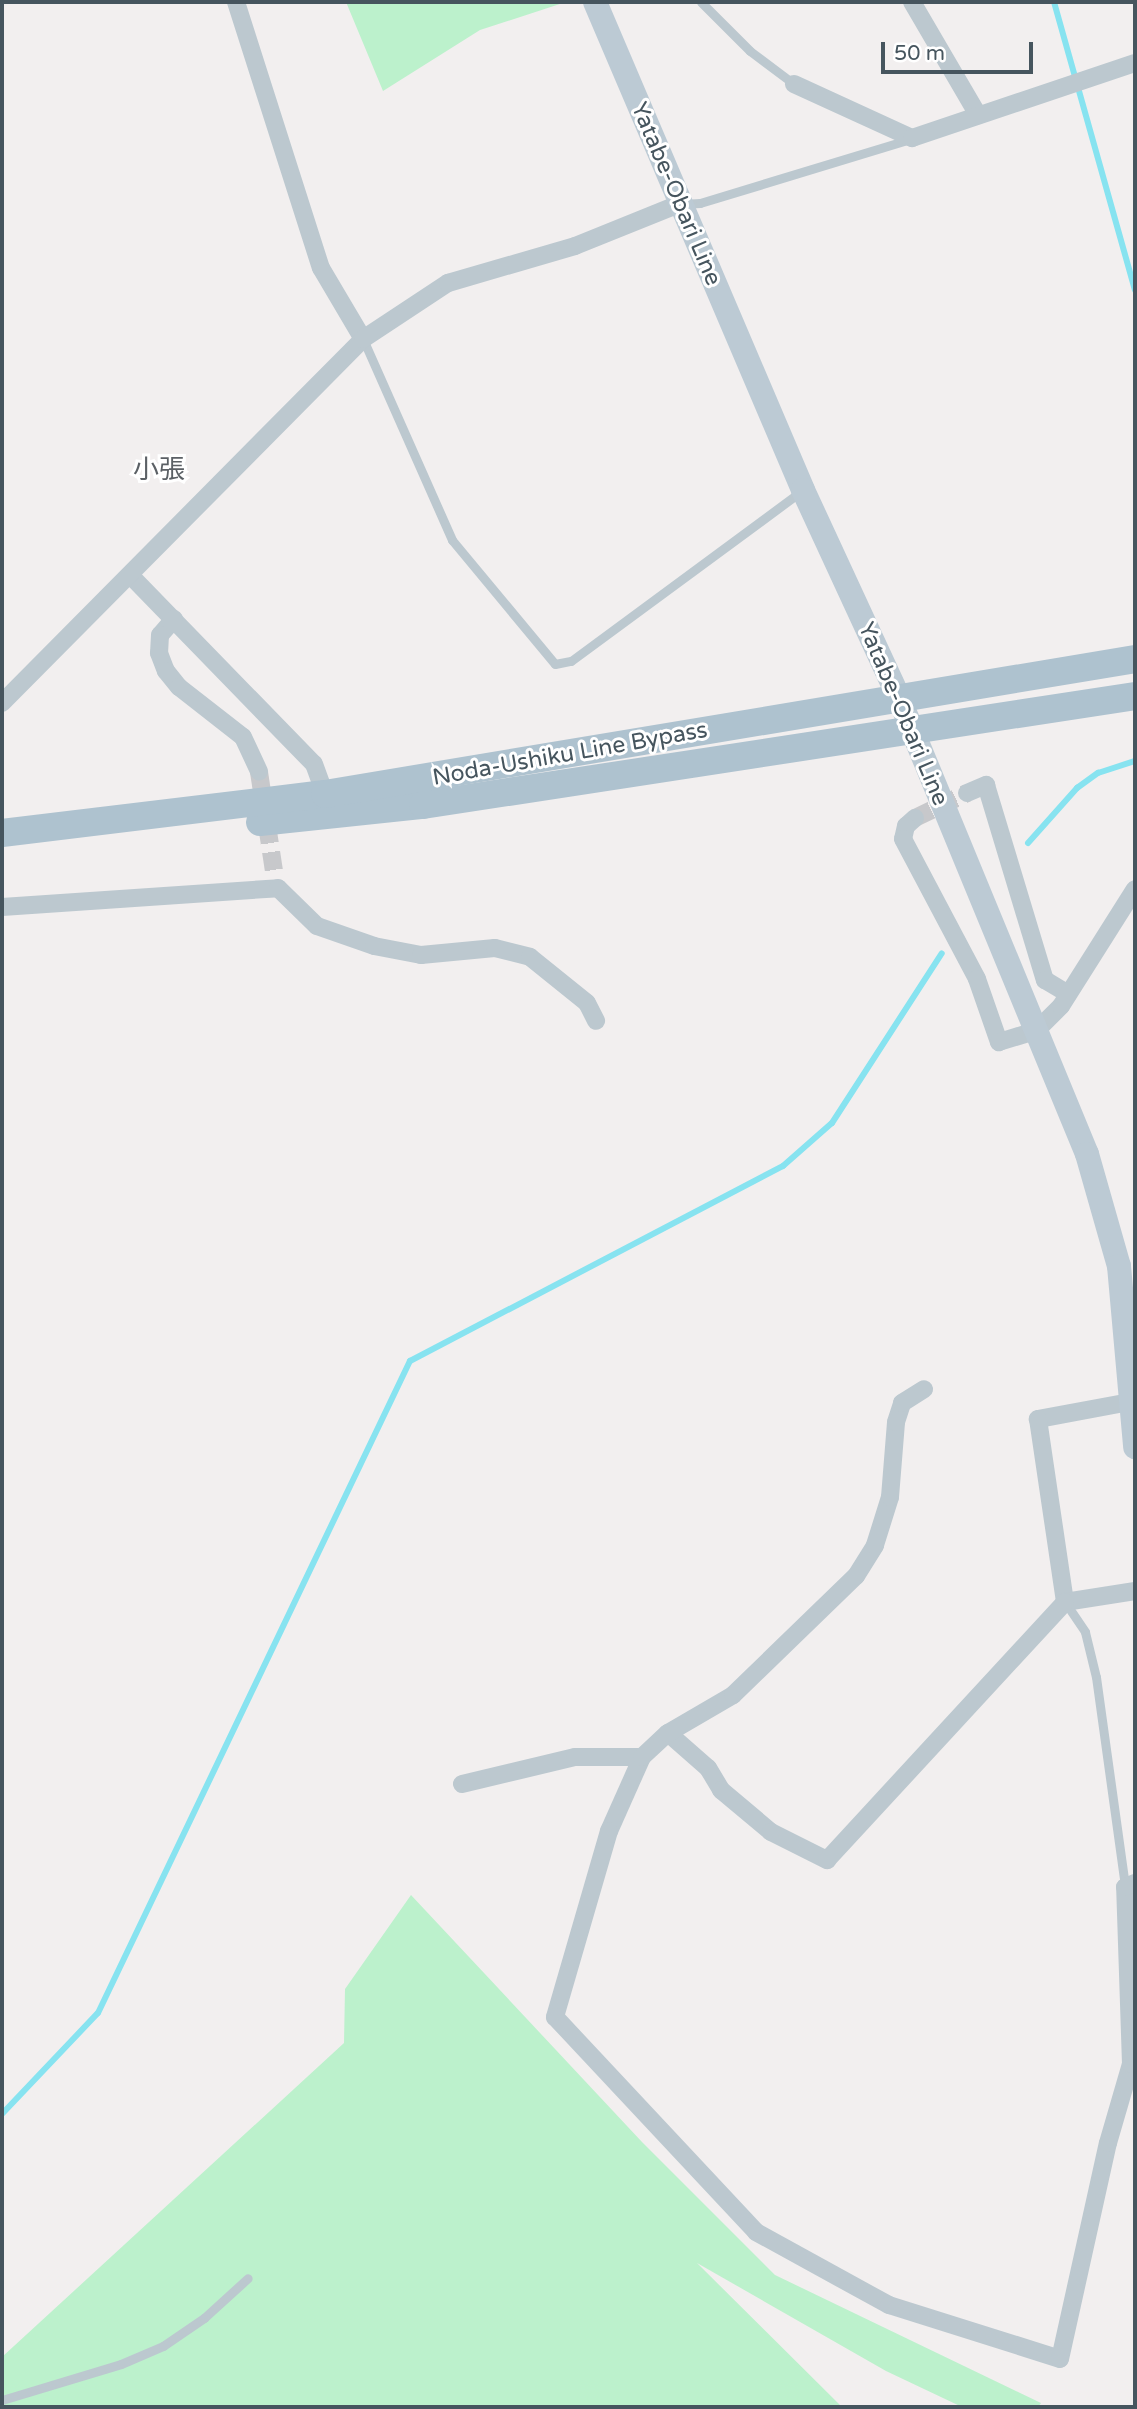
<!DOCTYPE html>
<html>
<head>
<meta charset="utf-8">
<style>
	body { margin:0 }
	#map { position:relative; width:1137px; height:2409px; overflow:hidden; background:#f2efef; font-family:"Varela Round","Noto Sans JP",sans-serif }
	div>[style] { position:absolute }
	.green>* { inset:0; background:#bcf1cc }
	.stream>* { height:6px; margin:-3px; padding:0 3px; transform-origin:3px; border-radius:3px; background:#87e3f0 }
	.street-tunnel>* { height:18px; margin-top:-9px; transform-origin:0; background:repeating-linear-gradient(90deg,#c7c8cb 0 18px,transparent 0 27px) }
	.lane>* { height:9px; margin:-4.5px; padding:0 4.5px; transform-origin:4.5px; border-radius:4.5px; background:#bcc8cf }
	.street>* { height:18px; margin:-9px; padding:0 9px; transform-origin:9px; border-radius:9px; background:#bcc8cf }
	.secondary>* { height:24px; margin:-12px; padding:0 12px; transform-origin:12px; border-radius:12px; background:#bccad4 }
	.primary>* { height:28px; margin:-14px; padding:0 14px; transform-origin:14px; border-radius:14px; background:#aec2cf }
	span { translate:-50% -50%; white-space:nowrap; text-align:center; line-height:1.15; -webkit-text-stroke:6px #fff; paint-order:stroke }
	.street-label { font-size:23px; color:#46555e }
	.quarter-label { font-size:26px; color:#5b6065 }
	.frame { position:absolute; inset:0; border:4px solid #46555e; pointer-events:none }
	.scale { position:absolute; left:881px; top:42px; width:152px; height:32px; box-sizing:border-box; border:4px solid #46555e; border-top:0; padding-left:9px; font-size:21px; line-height:24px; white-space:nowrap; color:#46555e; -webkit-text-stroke:5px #fff; paint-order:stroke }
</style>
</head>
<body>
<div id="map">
	<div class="green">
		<div style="clip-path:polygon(346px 2px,566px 2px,480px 30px,383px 91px)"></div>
		<div style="clip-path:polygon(411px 1895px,642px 2142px,775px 2275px,1041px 2403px,1038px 2407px,962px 2407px,886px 2371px,697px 2263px,842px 2407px,2px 2407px,2px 2357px,344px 2043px,345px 1989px)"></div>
	</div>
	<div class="stream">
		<div style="left:1054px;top:2px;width:299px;rotate:74.3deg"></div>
		<div style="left:1028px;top:843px;width:74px;rotate:-48.3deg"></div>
		<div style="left:1077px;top:788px;width:26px;rotate:-36deg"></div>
		<div style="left:1098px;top:773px;width:39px;rotate:-18deg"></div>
		<div style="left:2px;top:2114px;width:139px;rotate:-46.5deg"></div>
		<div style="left:98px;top:2013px;width:723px;rotate:-64.43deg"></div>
		<div style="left:410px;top:1361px;width:421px;rotate:-27.6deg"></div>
		<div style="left:783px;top:1166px;width:65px;rotate:-41.3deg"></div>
		<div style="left:832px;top:1123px;width:202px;rotate:-57.1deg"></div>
	</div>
	<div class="street-tunnel">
		<div style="left:259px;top:772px;width:100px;rotate:81.4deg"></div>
		<div style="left:915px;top:818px;width:58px;rotate:-25.7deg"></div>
	</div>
	<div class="lane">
		<div style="left:701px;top:2px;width:69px;rotate:45deg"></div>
		<div style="left:750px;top:51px;width:55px;rotate:36.9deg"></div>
		<div style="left:682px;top:204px;width:18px;rotate:-3deg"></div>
		<div style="left:700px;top:203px;width:220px;rotate:-16.9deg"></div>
		<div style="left:363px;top:339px;width:220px;rotate:66.1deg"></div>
		<div style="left:452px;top:540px;width:161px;rotate:50.3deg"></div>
		<div style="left:555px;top:664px;width:16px;rotate:-11deg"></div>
		<div style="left:571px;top:661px;width:287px;rotate:-36.4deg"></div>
		<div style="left:1065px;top:1602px;width:36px;rotate:56deg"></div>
		<div style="left:1085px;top:1632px;width:46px;rotate:76.3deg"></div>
		<div style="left:1096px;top:1677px;width:212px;rotate:82.1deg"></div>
		<div style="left:2px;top:2400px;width:124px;rotate:-16.8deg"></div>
		<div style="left:121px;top:2364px;width:46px;rotate:-23.2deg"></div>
		<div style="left:163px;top:2346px;width:50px;rotate:-34.3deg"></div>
		<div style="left:204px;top:2318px;width:59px;rotate:-42.3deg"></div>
	</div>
	<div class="street">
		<div style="left:236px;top:2px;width:279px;rotate:72.3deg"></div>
		<div style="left:321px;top:268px;width:82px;rotate:59.4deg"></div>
		<div style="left:912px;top:2px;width:131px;rotate:59.7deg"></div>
		<div style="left:794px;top:84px;width:130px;rotate:24.6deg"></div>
		<div style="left:912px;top:138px;width:235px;rotate:-18.6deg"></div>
		<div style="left:131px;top:576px;width:262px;rotate:45.8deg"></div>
		<div style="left:314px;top:764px;width:32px;rotate:70deg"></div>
		<div style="left:174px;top:619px;width:21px;rotate:131deg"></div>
		<div style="left:160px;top:635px;width:18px;rotate:93deg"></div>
		<div style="left:159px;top:653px;width:19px;rotate:69deg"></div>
		<div style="left:166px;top:671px;width:21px;rotate:51deg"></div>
		<div style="left:179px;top:687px;width:81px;rotate:38deg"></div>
		<div style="left:243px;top:737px;width:38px;rotate:65deg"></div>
		<div style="left:2px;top:703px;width:513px;rotate:-45.24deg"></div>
		<div style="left:363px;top:339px;width:102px;rotate:-33.4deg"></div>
		<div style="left:448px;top:283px;width:132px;rotate:-16.2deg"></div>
		<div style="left:575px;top:246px;width:112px;rotate:-22deg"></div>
		<div style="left:967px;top:793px;width:21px;rotate:-23deg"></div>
		<div style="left:986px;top:785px;width:204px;rotate:73.2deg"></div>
		<div style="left:1045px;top:980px;width:27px;rotate:31deg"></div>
		<div style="left:915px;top:818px;width:12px;rotate:138deg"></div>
		<div style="left:906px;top:826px;width:13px;rotate:103deg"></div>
		<div style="left:903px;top:839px;width:158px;rotate:62.1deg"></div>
		<div style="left:977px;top:979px;width:67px;rotate:70.8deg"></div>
		<div style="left:999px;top:1042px;width:39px;rotate:-17deg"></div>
		<div style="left:1036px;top:1031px;width:35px;rotate:-45deg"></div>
		<div style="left:1061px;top:1006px;width:138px;rotate:-57.7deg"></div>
		<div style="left:2px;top:907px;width:277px;rotate:-3.9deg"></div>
		<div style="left:278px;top:888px;width:54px;rotate:44.3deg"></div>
		<div style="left:317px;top:926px;width:60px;rotate:19.3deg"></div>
		<div style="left:374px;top:946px;width:48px;rotate:10.8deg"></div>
		<div style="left:421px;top:955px;width:74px;rotate:-5.4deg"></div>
		<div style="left:495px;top:948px;width:36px;rotate:14deg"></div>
		<div style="left:530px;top:957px;width:73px;rotate:38.9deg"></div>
		<div style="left:587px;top:1003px;width:20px;rotate:63deg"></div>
		<div style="left:1135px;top:1401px;width:99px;rotate:169.5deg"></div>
		<div style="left:1038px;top:1419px;width:185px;rotate:81.6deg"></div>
		<div style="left:1065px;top:1602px;width:71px;rotate:-8.9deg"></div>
		<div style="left:668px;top:1733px;width:53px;rotate:41.2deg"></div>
		<div style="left:708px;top:1768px;width:26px;rotate:59deg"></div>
		<div style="left:721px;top:1790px;width:65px;rotate:40deg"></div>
		<div style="left:771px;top:1832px;width:63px;rotate:26.6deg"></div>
		<div style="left:827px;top:1860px;width:351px;rotate:-47.3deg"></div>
		<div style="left:642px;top:1757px;width:81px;rotate:114deg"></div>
		<div style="left:609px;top:1831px;width:194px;rotate:106.2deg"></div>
		<div style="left:555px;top:2017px;width:294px;rotate:46.9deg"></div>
		<div style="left:756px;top:2232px;width:152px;rotate:28.8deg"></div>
		<div style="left:889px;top:2305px;width:179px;rotate:17.5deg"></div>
		<div style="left:1060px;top:2359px;width:221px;rotate:-77.5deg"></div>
		<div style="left:1108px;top:2143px;width:82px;rotate:-73.8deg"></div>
		<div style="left:1131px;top:2064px;width:177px;rotate:-91.9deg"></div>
		<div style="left:1125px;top:1887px;width:11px;rotate:-22deg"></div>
		<div style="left:462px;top:1784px;width:116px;rotate:-13.4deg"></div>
		<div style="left:575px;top:1757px;width:67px"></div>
		<div style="left:642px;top:1757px;width:35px;rotate:-43deg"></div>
		<div style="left:668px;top:1733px;width:75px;rotate:-30.3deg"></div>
		<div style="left:733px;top:1695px;width:171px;rotate:-44.1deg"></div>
		<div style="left:856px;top:1576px;width:36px;rotate:-58deg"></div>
		<div style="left:875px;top:1545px;width:50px;rotate:-72.6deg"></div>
		<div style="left:890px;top:1497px;width:75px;rotate:-85.4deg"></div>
		<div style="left:896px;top:1422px;width:20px;rotate:-72deg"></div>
		<div style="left:902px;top:1403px;width:26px;rotate:-32deg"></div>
	</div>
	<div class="secondary">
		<div style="left:595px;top:2px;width:530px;rotate:66.91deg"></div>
		<div style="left:803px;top:490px;width:229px;rotate:65.2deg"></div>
		<div style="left:899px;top:698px;width:493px;rotate:67.6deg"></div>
		<div style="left:1087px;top:1154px;width:116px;rotate:74.1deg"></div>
		<div style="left:1119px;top:1266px;width:182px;rotate:84.9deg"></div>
	</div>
	<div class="primary">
		<div style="left:260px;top:822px;width:164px;rotate:-6deg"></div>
		<div style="left:423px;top:805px;width:720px;rotate:-8.7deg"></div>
		<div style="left:2px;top:833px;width:325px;rotate:-6.9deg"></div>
		<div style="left:325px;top:794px;width:821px;rotate:-9.46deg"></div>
	</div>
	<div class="street-label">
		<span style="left:676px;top:194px;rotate:67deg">Yatabe-Obari Line</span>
		<span style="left:903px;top:714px;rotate:67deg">Yatabe-Obari Line</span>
		<span style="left:570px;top:754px;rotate:-10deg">Noda-Ushiku Line Bypass</span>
	</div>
	<div class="quarter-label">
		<span style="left:159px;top:470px">小張</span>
	</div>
	<div class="frame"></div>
	<div class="scale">50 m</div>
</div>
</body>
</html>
